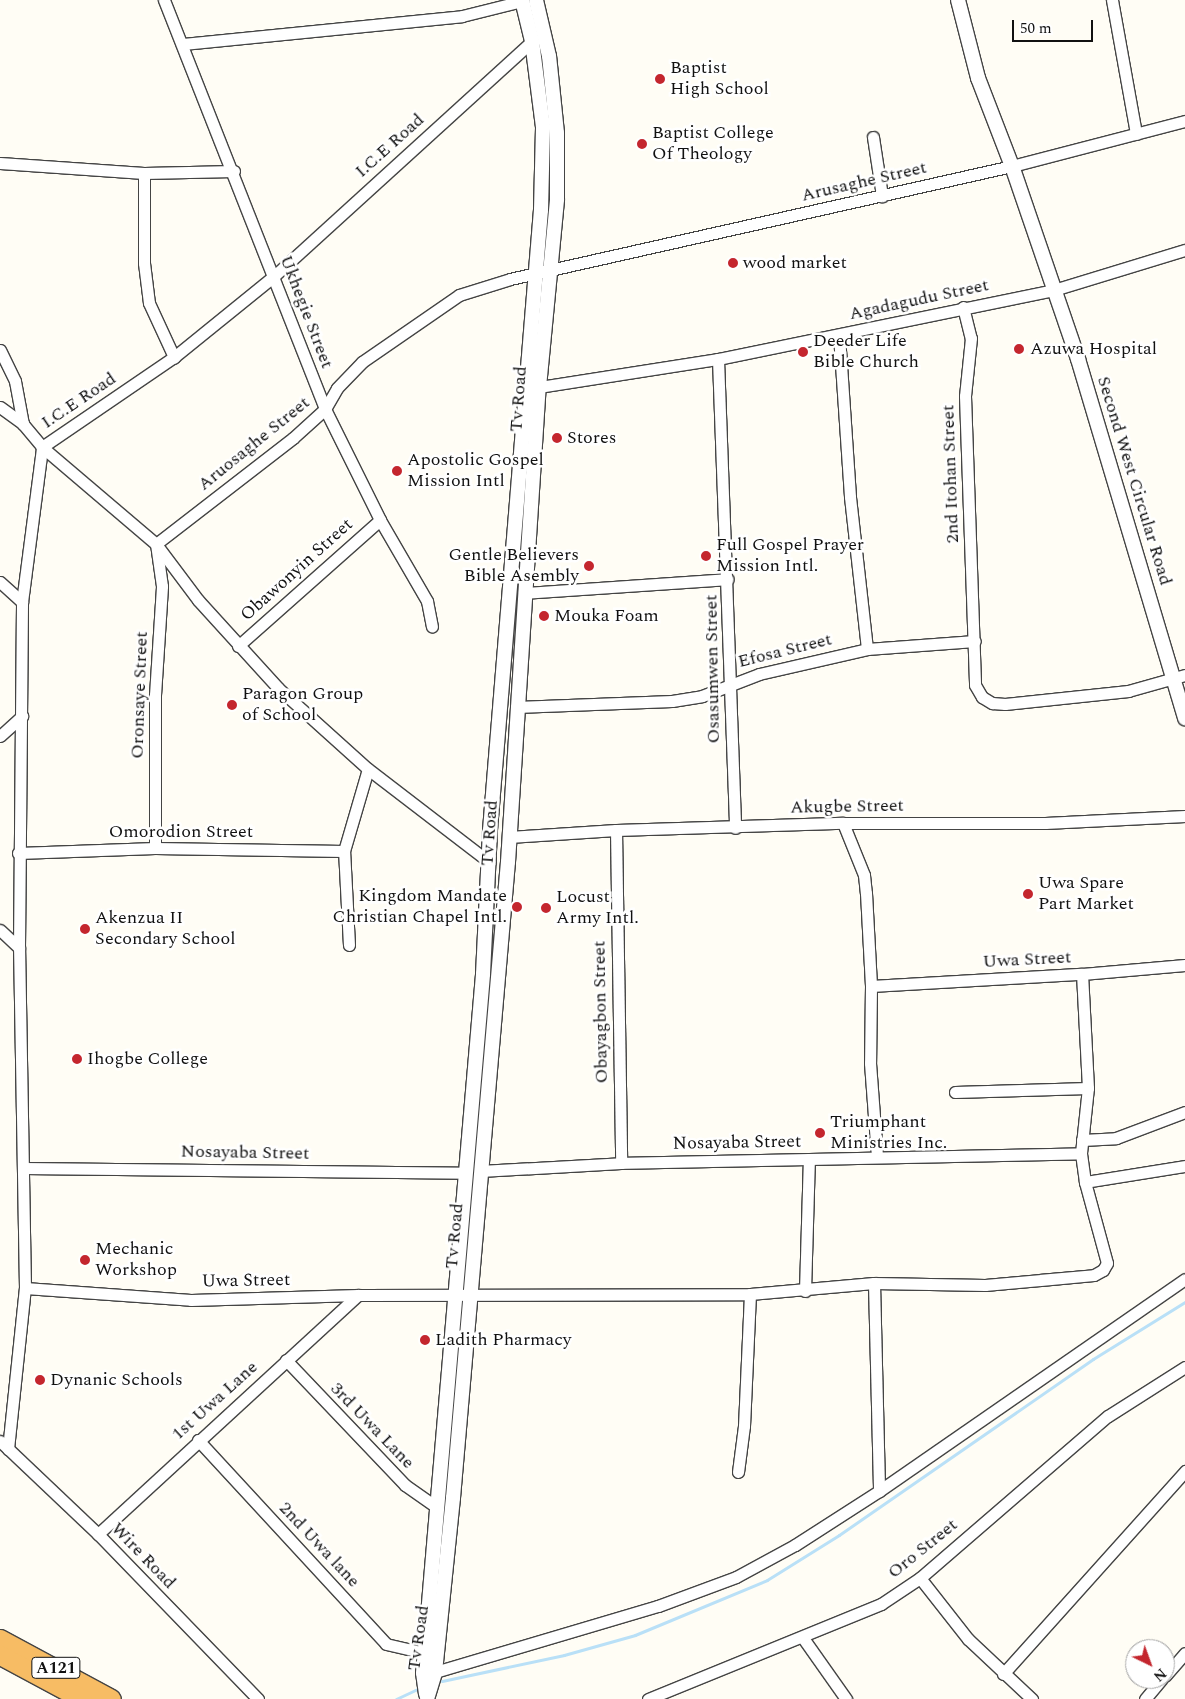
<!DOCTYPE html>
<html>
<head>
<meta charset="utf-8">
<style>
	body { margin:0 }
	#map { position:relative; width:1185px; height:1699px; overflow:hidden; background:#fffdf5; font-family:Spectral,serif }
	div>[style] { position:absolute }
	.stream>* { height:3px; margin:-1.5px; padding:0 1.5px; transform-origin:1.5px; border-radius:1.5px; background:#b9e0f7 }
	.roads { filter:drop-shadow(1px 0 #444) drop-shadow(-1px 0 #444) drop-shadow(0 1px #444) drop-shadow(0 -1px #444) }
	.minor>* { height:11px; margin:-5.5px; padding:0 5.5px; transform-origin:5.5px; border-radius:5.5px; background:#fff }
	.tertiary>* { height:14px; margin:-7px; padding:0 7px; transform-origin:7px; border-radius:7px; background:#fff }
	.trunk>* { height:19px; margin:-9.5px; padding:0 9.5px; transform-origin:9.5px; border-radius:9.5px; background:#f7bc64 }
	.dots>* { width:14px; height:14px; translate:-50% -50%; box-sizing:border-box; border:2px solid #fff; border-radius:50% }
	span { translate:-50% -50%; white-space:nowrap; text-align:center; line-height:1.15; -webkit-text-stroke:5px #fff; paint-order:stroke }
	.shield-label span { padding:1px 4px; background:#fff; border:1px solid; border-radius:4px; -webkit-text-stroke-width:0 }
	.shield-label { font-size:16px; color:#111; font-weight:700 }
	.poi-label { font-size:18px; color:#111 }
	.left { translate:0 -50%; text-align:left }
	.right { translate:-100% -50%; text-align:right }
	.street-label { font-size:18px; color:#111 }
	.north { position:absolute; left:1125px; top:1639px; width:50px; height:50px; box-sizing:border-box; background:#fff; border:1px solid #a0a0a0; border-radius:50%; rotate:138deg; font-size:14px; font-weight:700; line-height:20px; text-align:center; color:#111 }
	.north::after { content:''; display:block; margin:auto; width:18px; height:22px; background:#c4262e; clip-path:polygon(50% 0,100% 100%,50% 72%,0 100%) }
	.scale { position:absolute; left:1012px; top:20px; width:81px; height:22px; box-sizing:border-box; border:2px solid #111; border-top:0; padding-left:6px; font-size:15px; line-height:18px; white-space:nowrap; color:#111; -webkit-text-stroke:4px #fff; paint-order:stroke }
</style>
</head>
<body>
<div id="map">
	<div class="stream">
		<div style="left:442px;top:1681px;width:125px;rotate:-12deg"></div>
		<div style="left:564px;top:1655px;width:74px;rotate:-15.7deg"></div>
		<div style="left:635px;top:1635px;width:143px;rotate:-22.6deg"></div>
		<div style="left:767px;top:1580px;width:85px;rotate:-32deg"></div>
		<div style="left:839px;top:1535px;width:309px;rotate:-34.7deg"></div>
		<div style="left:1093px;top:1359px;width:108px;rotate:-31.8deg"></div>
		<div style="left:396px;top:1699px;width:26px;rotate:-25deg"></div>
	</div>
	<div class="roads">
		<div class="minor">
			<div style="left:164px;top:0;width:440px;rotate:68.5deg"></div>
			<div style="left:325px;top:409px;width:124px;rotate:63.6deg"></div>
			<div style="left:380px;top:520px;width:94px;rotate:59.9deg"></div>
			<div style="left:427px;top:601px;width:26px;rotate:79deg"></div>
			<div style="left:1112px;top:0;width:136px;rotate:79.8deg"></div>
			<div style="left:183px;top:44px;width:280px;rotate:-5.7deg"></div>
			<div style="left:462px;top:16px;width:62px;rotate:-14deg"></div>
			<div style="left:873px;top:137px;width:60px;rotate:81.3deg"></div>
			<div style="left:0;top:163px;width:144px;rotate:4deg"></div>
			<div style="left:144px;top:173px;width:90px;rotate:-1.3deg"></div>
			<div style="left:144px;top:173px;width:90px;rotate:90deg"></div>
			<div style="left:144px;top:263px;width:40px;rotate:82.9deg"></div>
			<div style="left:149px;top:303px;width:60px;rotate:65.2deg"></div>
			<div style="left:963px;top:307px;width:32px;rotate:76deg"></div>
			<div style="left:971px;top:338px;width:58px;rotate:95.9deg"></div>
			<div style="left:965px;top:396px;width:289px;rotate:88deg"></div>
			<div style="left:975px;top:685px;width:14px;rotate:60deg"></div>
			<div style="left:982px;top:697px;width:12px;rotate:31deg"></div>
			<div style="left:992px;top:703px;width:13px;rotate:4deg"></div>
			<div style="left:1005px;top:704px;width:124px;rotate:-6deg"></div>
			<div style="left:1128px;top:691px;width:59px;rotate:-15.7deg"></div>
			<div style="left:839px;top:335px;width:162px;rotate:86.1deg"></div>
			<div style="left:850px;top:497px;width:153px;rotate:83.6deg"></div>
			<div style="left:0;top:350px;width:34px;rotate:64deg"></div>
			<div style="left:15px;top:381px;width:44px;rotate:79.5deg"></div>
			<div style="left:718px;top:359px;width:469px;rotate:87.9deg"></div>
			<div style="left:539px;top:387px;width:181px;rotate:-8.9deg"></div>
			<div style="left:718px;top:359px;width:343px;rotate:-11.6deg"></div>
			<div style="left:1054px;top:290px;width:137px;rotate:-17deg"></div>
			<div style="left:0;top:407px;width:29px;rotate:36deg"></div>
			<div style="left:23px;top:424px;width:30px;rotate:50deg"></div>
			<div style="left:42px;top:447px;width:150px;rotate:40.4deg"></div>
			<div style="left:156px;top:544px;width:70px;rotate:53.1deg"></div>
			<div style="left:198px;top:600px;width:119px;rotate:47.7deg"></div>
			<div style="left:278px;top:688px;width:121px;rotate:42deg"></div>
			<div style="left:368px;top:769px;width:153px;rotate:37.5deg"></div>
			<div style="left:0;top:582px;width:30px;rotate:42deg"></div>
			<div style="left:524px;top:593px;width:204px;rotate:-3.9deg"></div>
			<div style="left:238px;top:646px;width:190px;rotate:-41.6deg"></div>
			<div style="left:516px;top:707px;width:156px;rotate:-2.2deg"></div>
			<div style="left:672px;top:701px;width:30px;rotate:-9deg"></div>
			<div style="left:702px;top:696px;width:61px;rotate:-21.1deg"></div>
			<div style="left:759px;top:674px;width:111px;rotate:-13deg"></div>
			<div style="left:867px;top:649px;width:108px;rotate:-4.2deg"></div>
			<div style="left:0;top:736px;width:30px;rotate:-42deg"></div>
			<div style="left:843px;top:823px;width:56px;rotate:68deg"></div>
			<div style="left:864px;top:875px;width:18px;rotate:84deg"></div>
			<div style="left:866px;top:893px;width:93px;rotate:86.9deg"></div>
			<div style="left:871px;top:986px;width:77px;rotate:90.7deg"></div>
			<div style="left:870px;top:1063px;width:94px;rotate:85.7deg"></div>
			<div style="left:616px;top:830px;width:333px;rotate:89.1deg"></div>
			<div style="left:509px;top:837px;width:107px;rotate:-3.7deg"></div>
			<div style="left:616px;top:830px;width:227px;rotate:-1.8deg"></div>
			<div style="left:843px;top:823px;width:202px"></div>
			<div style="left:1045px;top:823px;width:140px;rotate:-2.9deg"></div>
			<div style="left:155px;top:848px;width:153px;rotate:-90deg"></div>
			<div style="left:155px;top:695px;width:109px;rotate:-86.3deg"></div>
			<div style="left:162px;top:586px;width:42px;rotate:-98.1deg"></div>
			<div style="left:156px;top:544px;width:173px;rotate:-37.7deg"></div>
			<div style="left:293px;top:438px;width:43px;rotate:-42.2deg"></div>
			<div style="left:325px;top:409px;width:24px;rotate:-60deg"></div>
			<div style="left:337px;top:388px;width:36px;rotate:-46deg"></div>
			<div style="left:362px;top:362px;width:118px;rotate:-34.6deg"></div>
			<div style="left:459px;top:295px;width:53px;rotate:-17.4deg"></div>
			<div style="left:510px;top:279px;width:515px;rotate:-12.69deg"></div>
			<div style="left:1012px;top:166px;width:179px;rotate:-14.6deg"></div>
			<div style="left:18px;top:853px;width:137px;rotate:-2.1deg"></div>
			<div style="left:155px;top:848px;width:189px;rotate:0.9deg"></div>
			<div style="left:0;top:930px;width:26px;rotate:43deg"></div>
			<div style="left:349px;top:945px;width:94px;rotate:-93deg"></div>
			<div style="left:344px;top:851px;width:85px;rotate:-73.7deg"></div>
			<div style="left:871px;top:986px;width:211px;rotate:-3.3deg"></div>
			<div style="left:1082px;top:974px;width:103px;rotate:-5deg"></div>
			<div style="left:955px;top:1092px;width:133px;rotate:-1.7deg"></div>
			<div style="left:1082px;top:1140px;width:34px;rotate:-3deg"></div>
			<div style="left:1116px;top:1138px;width:74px;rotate:-20.6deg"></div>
			<div style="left:23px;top:1168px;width:443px;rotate:0.6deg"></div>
			<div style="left:480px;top:1171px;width:141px;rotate:-3.2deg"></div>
			<div style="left:621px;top:1163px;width:460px;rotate:-1.2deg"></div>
			<div style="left:1081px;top:1153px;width:65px;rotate:-83.9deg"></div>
			<div style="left:1088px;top:1088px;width:114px;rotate:-93deg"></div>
			<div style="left:1085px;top:1182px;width:101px;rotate:-9.1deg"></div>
			<div style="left:874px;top:1283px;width:208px;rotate:88.6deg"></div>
			<div style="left:25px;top:1288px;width:166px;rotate:4.1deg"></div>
			<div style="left:191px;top:1300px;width:167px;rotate:-1.7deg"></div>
			<div style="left:358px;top:1295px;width:392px;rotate:-0.1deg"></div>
			<div style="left:750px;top:1294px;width:124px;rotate:-5.1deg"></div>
			<div style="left:874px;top:1283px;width:111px;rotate:1deg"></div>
			<div style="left:985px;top:1285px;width:109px;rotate:-5.2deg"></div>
			<div style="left:1094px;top:1275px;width:10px;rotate:-29deg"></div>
			<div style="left:1103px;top:1270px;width:8px;rotate:-60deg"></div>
			<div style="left:1107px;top:1263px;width:84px;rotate:-105.2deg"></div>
			<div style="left:1085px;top:1182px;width:29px;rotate:-98deg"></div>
			<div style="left:805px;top:1291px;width:132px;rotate:-88.3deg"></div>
			<div style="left:286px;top:1360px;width:173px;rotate:46.4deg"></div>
			<div style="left:405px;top:1485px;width:40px;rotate:34.9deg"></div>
			<div style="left:198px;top:1440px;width:277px;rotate:47.3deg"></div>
			<div style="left:386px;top:1644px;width:40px;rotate:13deg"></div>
			<div style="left:0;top:1441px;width:135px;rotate:43.5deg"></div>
			<div style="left:98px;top:1534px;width:230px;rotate:45.9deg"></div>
			<div style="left:8px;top:1449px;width:162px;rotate:-84deg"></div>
			<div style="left:25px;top:1288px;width:340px;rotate:-91deg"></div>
			<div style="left:19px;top:948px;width:346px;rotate:-89.5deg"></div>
			<div style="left:22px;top:602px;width:156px;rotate:-82.6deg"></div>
			<div style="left:42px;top:447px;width:160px;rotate:-34.3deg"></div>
			<div style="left:174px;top:357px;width:129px;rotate:-39deg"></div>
			<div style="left:274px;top:276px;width:349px;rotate:-42.3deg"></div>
			<div style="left:738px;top:1472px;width:46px;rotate:-82.6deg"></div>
			<div style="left:744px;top:1426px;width:132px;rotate:-87.4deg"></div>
			<div style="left:98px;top:1534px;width:353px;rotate:-42.6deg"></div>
			<div style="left:920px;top:1578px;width:78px;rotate:51.8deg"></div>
			<div style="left:968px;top:1639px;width:88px;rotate:43.2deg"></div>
			<div style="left:803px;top:1638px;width:75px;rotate:54.8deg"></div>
			<div style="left:435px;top:1672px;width:233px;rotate:-16.5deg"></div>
			<div style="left:658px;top:1606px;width:83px;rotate:-20.4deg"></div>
			<div style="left:736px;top:1577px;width:67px;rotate:-28.5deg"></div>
			<div style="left:795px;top:1545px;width:100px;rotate:-32.7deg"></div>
			<div style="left:879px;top:1491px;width:372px;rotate:-34.7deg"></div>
			<div style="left:1003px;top:1674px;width:273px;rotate:-48.1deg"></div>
			<div style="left:1165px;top:1676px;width:30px;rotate:-49deg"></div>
			<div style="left:648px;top:1699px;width:252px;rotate:-22.2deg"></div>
			<div style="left:881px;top:1604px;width:47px;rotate:-33.7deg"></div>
			<div style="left:920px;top:1578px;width:248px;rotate:-40.8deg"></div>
			<div style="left:1108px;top:1416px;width:91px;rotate:-32.5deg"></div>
			<div style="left:1145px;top:1699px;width:26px;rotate:-50deg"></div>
		</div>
		<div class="tertiary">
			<div style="left:958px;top:0;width:81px;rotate:75.6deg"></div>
			<div style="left:978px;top:78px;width:94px;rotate:68.9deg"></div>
			<div style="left:1012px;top:166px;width:204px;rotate:71.1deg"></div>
			<div style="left:1078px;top:359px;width:375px;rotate:73.4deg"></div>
			<div style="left:426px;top:1694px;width:21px;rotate:-98deg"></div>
			<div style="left:423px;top:1673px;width:702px;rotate:-85.09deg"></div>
			<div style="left:483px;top:974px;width:144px;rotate:-87.2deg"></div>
			<div style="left:490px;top:830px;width:622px;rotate:-85.3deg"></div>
			<div style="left:541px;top:210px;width:83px;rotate:-88.6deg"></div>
			<div style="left:543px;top:127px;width:87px;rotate:-97.3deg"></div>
			<div style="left:532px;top:41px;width:42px;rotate:-103.7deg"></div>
			<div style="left:427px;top:1699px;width:28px;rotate:-73deg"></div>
			<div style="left:435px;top:1672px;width:175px;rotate:-84.1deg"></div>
			<div style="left:453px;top:1498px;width:638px;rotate:-85.06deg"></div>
			<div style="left:508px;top:862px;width:476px;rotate:-86.3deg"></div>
			<div style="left:539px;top:387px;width:189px;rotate:-84.5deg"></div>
			<div style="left:557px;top:199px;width:66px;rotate:-90deg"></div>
			<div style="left:557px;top:133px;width:77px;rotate:-95.9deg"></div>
			<div style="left:549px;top:56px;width:57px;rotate:-103.1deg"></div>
		</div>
		<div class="trunk">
			<div style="left:0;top:1639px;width:126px;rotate:28.4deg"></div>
			<div style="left:0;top:1655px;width:93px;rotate:28.2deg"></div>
		</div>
	</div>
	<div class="dots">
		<div style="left:660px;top:79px;background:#c4262e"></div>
		<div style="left:642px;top:144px;background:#c4262e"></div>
		<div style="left:733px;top:263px;background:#c4262e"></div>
		<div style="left:1019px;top:349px;background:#c4262e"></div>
		<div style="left:803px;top:352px;background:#c4262e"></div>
		<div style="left:557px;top:438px;background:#c4262e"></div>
		<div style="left:397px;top:471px;background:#c4262e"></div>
		<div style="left:706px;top:556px;background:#c4262e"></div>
		<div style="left:589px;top:566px;background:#c4262e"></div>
		<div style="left:544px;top:616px;background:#c4262e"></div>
		<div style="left:232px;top:705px;background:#c4262e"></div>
		<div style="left:1028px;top:894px;background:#c4262e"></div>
		<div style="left:517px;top:907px;background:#c4262e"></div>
		<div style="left:546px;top:908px;background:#c4262e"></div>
		<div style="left:85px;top:929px;background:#c4262e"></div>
		<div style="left:77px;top:1059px;background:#c4262e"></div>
		<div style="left:820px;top:1133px;background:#c4262e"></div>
		<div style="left:85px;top:1260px;background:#c4262e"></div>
		<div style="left:425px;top:1340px;background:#c4262e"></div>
		<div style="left:40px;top:1380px;background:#c4262e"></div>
	</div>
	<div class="shield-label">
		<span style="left:56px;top:1668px">A121</span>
	</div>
	<div class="poi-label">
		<span class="left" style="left:670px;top:79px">Baptist<br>High School</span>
		<span class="left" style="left:652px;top:144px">Baptist College<br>Of Theology</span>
		<span class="left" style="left:743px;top:263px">wood market</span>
		<span class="left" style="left:813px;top:352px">Deeder Life<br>Bible Church</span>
		<span class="left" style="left:1030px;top:349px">Azuwa Hospital</span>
		<span class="left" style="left:567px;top:438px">Stores</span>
		<span class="left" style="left:407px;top:471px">Apostolic Gospel<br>Mission Intl</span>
		<span class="left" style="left:716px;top:556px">Full Gospel Prayer<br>Mission Intl.</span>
		<span class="right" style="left:579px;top:566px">Gentle Believers<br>Bible Asembly</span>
		<span class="left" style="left:554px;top:616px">Mouka Foam</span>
		<span class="left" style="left:242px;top:705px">Paragon Group<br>of School</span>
		<span class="left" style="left:1038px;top:894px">Uwa Spare<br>Part Market</span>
		<span class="right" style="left:507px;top:907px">Kingdom Mandate<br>Christian Chapel Intl.</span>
		<span class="left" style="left:556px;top:908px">Locust<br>Army Intl.</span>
		<span class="left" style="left:95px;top:929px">Akenzua II<br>Secondary School</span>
		<span class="left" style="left:87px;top:1059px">Ihogbe College</span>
		<span class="left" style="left:830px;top:1133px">Triumphant<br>Ministries Inc.</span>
		<span class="left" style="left:95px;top:1260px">Mechanic<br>Workshop</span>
		<span class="left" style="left:435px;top:1340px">Ladith Pharmacy</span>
		<span class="left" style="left:50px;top:1380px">Dynanic Schools</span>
	</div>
	<div class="street-label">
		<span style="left:390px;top:146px;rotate:-42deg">I.C.E Road</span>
		<span style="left:864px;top:182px;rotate:-13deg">Arusaghe Street</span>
		<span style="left:919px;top:300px;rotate:-12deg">Agadagudu Street</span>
		<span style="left:306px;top:312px;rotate:69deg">Ukhegie Street</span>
		<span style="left:519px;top:399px;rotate:-86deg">Tv Road</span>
		<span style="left:79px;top:401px;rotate:-34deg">I.C.E Road</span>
		<span style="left:254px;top:444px;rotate:-39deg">Aruosaghe Street</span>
		<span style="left:951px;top:474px;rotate:-92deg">2nd Itohan Street</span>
		<span style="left:1134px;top:481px;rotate:73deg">Second West Circular Road</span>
		<span style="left:297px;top:570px;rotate:-42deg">Obawonyin Street</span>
		<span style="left:785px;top:651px;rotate:-14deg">Efosa Street</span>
		<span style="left:713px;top:669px;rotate:-91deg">Osasumwen Street</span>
		<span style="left:140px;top:695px;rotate:-88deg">Oronsaye Street</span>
		<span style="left:847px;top:807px;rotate:-1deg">Akugbe Street</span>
		<span style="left:181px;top:832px">Omorodion Street</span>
		<span style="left:490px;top:833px;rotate:-86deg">Tv Road</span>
		<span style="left:1027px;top:960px;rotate:-3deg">Uwa Street</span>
		<span style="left:601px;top:1012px;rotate:-91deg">Obayagbon Street</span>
		<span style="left:737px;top:1143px;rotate:-1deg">Nosayaba Street</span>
		<span style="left:245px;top:1153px;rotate:1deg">Nosayaba Street</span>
		<span style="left:455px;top:1236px;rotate:-85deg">Tv Road</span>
		<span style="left:246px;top:1281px;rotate:-1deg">Uwa Street</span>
		<span style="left:215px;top:1401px;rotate:-42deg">1st Uwa Lane</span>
		<span style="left:372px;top:1426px;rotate:46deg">3rd Uwa Lane</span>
		<span style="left:319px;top:1545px;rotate:47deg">2nd Uwa lane</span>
		<span style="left:923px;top:1549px;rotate:-39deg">Oro Street</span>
		<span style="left:143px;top:1556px;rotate:46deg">Wire Road</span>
		<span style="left:419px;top:1638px;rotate:-82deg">Tv Road</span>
	</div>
	<div class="north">N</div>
	<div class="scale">50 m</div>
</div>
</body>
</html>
